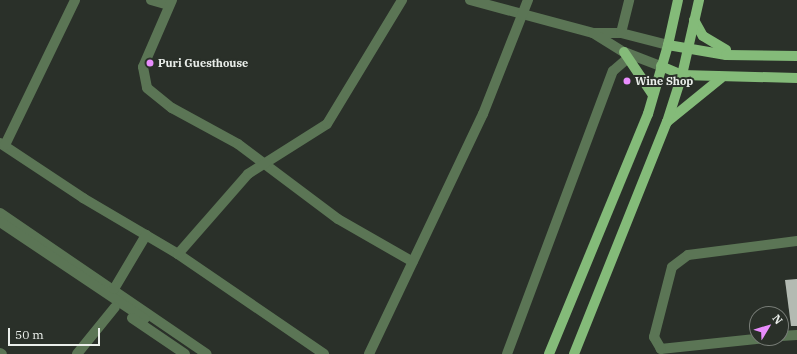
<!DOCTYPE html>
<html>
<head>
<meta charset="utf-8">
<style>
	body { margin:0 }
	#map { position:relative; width:797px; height:354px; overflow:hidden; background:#2a3029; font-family:"IBM Plex Serif",serif }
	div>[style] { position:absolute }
	.building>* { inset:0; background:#b3bab2 }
	.minor>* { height:10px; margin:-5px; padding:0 5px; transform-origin:5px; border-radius:5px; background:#5b7555 }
	.major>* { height:10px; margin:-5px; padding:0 5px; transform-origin:5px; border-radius:5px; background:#84bb79 }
	.dots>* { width:11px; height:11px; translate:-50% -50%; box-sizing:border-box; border:2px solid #2a3029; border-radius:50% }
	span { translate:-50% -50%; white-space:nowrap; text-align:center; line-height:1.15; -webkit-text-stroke:4px #2a3029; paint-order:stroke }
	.poi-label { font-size:11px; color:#eaeeea; font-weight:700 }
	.left { translate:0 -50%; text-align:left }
	.north { position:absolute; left:749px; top:306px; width:40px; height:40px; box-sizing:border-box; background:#2a3029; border:1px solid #777c76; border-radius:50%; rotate:52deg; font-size:11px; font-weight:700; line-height:16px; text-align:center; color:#eaeeea }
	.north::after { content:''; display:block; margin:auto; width:14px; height:18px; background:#e98dfd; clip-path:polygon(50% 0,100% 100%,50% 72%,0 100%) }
	.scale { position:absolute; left:8px; top:328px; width:92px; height:18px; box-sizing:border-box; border:2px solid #eaeeea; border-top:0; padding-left:5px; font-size:12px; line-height:14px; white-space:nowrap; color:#eaeeea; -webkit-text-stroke:3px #2a3029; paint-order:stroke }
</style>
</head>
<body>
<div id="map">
	<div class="building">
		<div style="clip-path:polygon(797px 279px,797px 326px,791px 326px,785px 280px)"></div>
	</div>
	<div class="minor">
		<div style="left:151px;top:0;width:19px;rotate:16deg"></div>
		<div style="left:172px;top:0;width:73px;rotate:113.4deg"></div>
		<div style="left:143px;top:67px;width:21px;rotate:79deg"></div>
		<div style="left:147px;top:88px;width:32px;rotate:39deg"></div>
		<div style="left:172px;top:108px;width:75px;rotate:28.6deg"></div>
		<div style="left:238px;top:144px;width:125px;rotate:36.9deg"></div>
		<div style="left:338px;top:219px;width:86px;rotate:29.8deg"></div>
		<div style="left:470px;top:0;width:127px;rotate:15deg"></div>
		<div style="left:593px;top:33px;width:28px"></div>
		<div style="left:621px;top:33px;width:49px;rotate:14.3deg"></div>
		<div style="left:593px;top:33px;width:36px;rotate:32deg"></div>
		<div style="left:624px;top:52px;width:40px;rotate:21deg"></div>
		<div style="left:621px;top:33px;width:34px;rotate:-76deg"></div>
		<div style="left:0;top:143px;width:100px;rotate:33.5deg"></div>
		<div style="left:83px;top:198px;width:110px;rotate:30.5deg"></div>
		<div style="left:178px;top:254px;width:177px;rotate:34.4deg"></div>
		<div style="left:5px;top:145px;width:161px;rotate:-64.2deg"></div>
		<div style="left:0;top:213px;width:250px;rotate:34.3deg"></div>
		<div style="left:0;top:222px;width:174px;rotate:33.8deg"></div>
		<div style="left:178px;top:254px;width:106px;rotate:-48.8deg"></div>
		<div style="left:248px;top:174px;width:93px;rotate:-32.3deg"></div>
		<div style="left:327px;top:124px;width:145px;rotate:-58.8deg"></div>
		<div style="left:114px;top:289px;width:63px;rotate:-59.3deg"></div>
		<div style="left:132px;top:318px;width:64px;rotate:34.2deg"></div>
		<div style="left:781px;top:336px;width:16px;rotate:-4deg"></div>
		<div style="left:765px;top:338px;width:105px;rotate:174deg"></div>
		<div style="left:661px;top:349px;width:14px;rotate:-120deg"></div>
		<div style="left:654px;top:337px;width:72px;rotate:-75.6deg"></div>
		<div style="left:672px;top:267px;width:20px;rotate:-37deg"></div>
		<div style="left:688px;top:255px;width:110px;rotate:-7.3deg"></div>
		<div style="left:0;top:353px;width:2px;rotate:27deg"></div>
		<div style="left:77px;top:354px;width:60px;rotate:-51deg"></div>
		<div style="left:369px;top:354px;width:266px;rotate:-64.6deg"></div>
		<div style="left:483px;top:114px;width:123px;rotate:-68.5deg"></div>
		<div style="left:507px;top:354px;width:302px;rotate:-69.5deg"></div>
		<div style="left:613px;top:71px;width:18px;rotate:-41deg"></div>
	</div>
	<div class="major">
		<div style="left:694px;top:20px;width:18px;rotate:61deg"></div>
		<div style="left:703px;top:36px;width:27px;rotate:31deg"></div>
		<div style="left:668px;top:45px;width:46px;rotate:-77.5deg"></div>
		<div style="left:624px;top:52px;width:52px;rotate:56deg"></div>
		<div style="left:661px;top:66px;width:23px;rotate:23deg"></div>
		<div style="left:682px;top:75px;width:115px;rotate:1.5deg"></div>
		<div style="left:667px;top:122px;width:70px;rotate:-39.2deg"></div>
		<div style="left:549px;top:354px;width:260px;rotate:-67.6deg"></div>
		<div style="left:648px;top:114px;width:72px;rotate:-73.8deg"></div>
		<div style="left:668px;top:45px;width:59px;rotate:9.8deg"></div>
		<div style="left:726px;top:55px;width:71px;rotate:0.8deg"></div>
		<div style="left:574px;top:354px;width:250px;rotate:-68.2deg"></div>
		<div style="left:667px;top:122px;width:49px;rotate:-72.3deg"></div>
		<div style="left:682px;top:75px;width:77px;rotate:-77.2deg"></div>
	</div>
	<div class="dots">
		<div style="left:150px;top:63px;background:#e98dfd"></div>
		<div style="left:627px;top:81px;background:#e98dfd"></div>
	</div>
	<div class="poi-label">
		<span class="left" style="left:158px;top:63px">Puri Guesthouse</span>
		<span class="left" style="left:635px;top:81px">Wine Shop</span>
	</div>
	<div class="north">N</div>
	<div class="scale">50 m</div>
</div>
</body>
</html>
